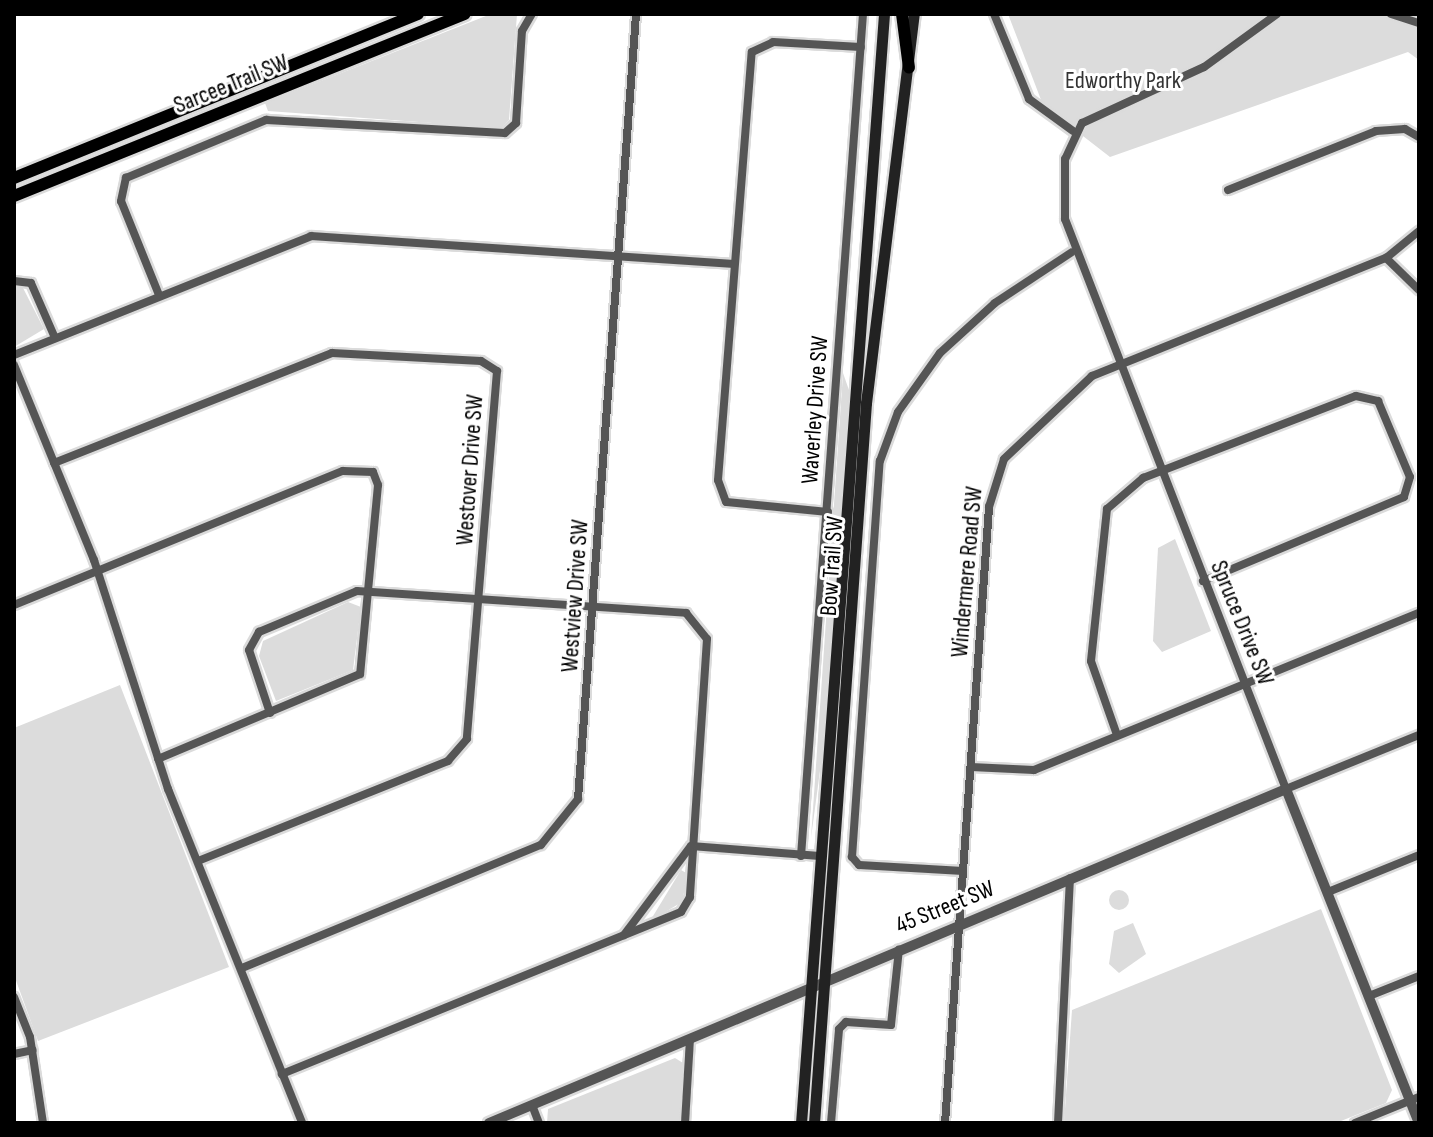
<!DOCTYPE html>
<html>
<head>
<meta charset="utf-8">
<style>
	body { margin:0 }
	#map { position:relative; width:1433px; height:1137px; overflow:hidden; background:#fff; font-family:"Sofia Sans Condensed",sans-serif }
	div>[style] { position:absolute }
	.green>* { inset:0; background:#dcdcdc }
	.round { border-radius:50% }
	.roads { filter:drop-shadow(2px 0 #dbdbdb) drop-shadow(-2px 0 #dbdbdb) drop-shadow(0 2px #dbdbdb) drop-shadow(0 -2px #dbdbdb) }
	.minor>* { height:8px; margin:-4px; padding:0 4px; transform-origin:4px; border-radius:4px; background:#555 }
	.tertiary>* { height:10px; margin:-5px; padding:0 5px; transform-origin:5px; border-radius:5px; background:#555 }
	.secondary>* { height:11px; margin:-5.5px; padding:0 5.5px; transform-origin:5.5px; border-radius:5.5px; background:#222 }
	.trunk>* { height:12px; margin:-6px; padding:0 6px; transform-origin:6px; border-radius:6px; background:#000 }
	span { translate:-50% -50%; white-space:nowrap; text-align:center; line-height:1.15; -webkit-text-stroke:6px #fff; paint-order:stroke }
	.park-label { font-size:24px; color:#333 }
	.street-label { font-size:24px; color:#000 }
	.frame { position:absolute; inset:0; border:16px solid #000; pointer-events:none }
</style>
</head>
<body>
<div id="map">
	<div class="green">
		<div style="clip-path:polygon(491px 14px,517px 14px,509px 120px,501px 128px,268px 111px,265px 103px)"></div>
		<div style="clip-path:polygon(1008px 14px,1419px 14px,1419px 60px,1408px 52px,1110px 157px,1043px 105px)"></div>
		<div style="clip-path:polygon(22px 286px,44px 329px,14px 347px,14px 287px)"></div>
		<div style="clip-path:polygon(843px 373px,850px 393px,826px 726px,811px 838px)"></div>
		<div style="clip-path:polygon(1175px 539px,1211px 631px,1162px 652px,1153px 641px,1158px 548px)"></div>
		<div style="clip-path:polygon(348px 602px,361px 607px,353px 670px,276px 701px,259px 656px,263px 641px)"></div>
		<div style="clip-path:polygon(120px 685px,229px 967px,38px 1041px,14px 975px,14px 728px)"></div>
		<div style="clip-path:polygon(681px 870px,688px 874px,682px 902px,650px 921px)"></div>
		<div class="round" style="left:1109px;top:890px;width:20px;height:20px"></div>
		<div style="clip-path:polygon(1321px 909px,1392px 1090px,1386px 1103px,1336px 1123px,1064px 1123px,1072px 1010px)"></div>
		<div style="clip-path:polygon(1133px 923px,1146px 954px,1119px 973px,1109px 964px,1114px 931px)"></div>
		<div style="clip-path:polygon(675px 1058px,683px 1063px,679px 1123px,547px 1123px,548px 1109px)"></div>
	</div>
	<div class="roads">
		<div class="minor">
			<div style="left:994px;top:14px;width:92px;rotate:67.6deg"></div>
			<div style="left:1029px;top:99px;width:54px;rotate:36deg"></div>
			<div style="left:1277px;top:14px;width:90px;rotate:144deg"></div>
			<div style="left:1204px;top:67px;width:134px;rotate:155.3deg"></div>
			<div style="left:1082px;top:123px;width:40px;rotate:115deg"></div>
			<div style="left:1065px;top:159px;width:60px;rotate:90deg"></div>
			<div style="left:1065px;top:219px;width:611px;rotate:68.81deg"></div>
			<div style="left:1286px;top:789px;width:144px;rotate:-22.1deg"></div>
			<div style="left:1391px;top:14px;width:29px;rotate:18deg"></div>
			<div style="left:1228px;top:190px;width:159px;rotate:-21.7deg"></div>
			<div style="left:1376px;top:131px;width:29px;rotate:-4deg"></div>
			<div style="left:1405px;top:129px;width:16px;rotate:30deg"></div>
			<div style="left:1386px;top:258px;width:46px;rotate:44.1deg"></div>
			<div style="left:14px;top:281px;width:17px;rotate:7deg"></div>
			<div style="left:31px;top:283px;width:60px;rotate:66.4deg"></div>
			<div style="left:159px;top:295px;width:101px;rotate:-112deg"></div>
			<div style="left:121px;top:201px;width:24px;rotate:-78deg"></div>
			<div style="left:126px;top:178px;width:152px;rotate:-22.5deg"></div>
			<div style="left:266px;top:120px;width:239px;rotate:3.1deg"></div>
			<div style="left:505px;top:133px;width:15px;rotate:-42deg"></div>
			<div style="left:516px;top:123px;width:92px;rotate:-86.3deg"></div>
			<div style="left:522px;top:31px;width:20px;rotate:-60deg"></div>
			<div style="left:14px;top:355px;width:320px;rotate:-21.8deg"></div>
			<div style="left:311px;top:236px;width:424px;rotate:3.8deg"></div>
			<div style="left:14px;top:365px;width:211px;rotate:67.7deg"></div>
			<div style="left:94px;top:560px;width:241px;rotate:72.1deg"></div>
			<div style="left:168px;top:789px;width:360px;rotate:68.1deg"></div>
			<div style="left:54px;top:463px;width:299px;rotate:-21.6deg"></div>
			<div style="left:332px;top:353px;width:149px;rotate:3.1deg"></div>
			<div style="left:481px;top:361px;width:19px;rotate:32deg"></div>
			<div style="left:497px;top:371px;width:369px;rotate:94.7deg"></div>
			<div style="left:467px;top:739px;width:29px;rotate:131deg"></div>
			<div style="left:448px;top:761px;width:269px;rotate:158.2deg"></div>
			<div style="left:828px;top:512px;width:102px;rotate:-174.4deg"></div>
			<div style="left:726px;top:502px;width:23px;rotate:-110deg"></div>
			<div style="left:718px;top:480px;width:429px;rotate:-85.5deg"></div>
			<div style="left:752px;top:52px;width:23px;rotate:-25deg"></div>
			<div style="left:773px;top:42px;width:88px;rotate:3.3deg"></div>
			<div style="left:14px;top:605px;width:355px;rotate:-22.2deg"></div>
			<div style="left:343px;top:471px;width:30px;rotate:2deg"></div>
			<div style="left:373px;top:472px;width:14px;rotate:69deg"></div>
			<div style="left:378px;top:485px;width:190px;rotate:95.4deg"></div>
			<div style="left:360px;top:674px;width:219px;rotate:157.2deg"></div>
			<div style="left:270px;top:713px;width:66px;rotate:-108.4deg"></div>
			<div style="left:249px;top:650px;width:21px;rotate:-61deg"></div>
			<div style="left:259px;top:632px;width:106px;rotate:-22.7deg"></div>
			<div style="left:357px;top:591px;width:330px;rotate:3.8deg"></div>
			<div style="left:686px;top:613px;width:33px;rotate:51deg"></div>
			<div style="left:707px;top:639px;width:259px;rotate:93.8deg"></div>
			<div style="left:690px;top:897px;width:17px;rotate:121deg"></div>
			<div style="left:681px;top:912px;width:431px;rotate:157.9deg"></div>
			<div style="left:1117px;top:735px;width:78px;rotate:-109.4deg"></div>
			<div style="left:1091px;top:661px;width:153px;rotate:-84deg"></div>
			<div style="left:1107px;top:509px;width:48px;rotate:-40.7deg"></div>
			<div style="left:1143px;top:478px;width:228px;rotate:-21.1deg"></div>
			<div style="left:1356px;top:396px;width:23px;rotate:13deg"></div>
			<div style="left:1378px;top:401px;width:82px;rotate:67.2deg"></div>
			<div style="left:1410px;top:477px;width:21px;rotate:107deg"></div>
			<div style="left:1404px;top:497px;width:218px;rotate:157.3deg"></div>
			<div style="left:971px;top:767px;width:63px;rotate:2.7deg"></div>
			<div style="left:1034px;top:770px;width:416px;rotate:-22.2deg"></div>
			<div style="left:691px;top:846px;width:129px;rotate:4.4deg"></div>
			<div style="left:801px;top:856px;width:844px;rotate:-85.79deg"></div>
			<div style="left:963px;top:871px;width:104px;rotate:-176.7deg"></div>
			<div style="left:859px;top:865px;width:11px;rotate:-131deg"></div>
			<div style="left:852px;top:857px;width:397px;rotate:-86deg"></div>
			<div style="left:880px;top:461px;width:52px;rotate:-69.8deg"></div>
			<div style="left:898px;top:412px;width:72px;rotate:-54.6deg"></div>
			<div style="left:940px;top:353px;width:74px;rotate:-42.3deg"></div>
			<div style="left:995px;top:303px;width:92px;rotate:-33.5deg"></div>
			<div style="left:1328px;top:892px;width:98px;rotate:-22.1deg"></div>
			<div style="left:624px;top:935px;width:110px;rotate:-53.1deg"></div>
			<div style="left:242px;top:968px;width:323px;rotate:-22.4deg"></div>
			<div style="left:541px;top:845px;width:59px;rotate:-51.2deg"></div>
			<div style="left:578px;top:799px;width:787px;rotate:-85.77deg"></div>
			<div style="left:1369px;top:996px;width:54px;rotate:-21.8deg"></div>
			<div style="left:14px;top:997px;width:43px;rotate:68.2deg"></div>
			<div style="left:30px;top:1037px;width:87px;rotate:81.4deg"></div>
			<div style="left:14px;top:1054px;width:19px;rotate:-12deg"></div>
			<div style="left:532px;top:1105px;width:19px;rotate:69deg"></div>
			<div style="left:685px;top:1123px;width:83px;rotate:-86.6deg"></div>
			<div style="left:831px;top:1123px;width:94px;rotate:-85.1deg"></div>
			<div style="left:839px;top:1029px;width:10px;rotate:-45deg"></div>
			<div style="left:846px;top:1022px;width:45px;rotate:3.8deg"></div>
			<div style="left:891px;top:1025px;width:76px;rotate:-84deg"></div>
			<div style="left:945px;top:1123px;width:618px;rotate:-85.91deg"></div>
			<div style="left:989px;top:507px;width:50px;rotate:-72.6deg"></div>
			<div style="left:1004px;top:459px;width:121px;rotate:-43.3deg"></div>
			<div style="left:1092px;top:376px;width:317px;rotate:-21.9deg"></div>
			<div style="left:1386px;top:258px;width:43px;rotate:-39.3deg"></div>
			<div style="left:1058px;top:1123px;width:245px;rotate:-87.2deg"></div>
			<div style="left:1355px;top:1123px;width:69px;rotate:-22.1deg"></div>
		</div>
		<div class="tertiary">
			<div style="left:489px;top:1123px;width:864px;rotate:-22.74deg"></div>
			<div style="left:1286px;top:789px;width:360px;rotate:68.3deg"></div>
		</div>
		<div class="secondary">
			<div style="left:801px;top:1123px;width:1112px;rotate:-85.72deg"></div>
			<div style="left:814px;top:1123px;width:722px;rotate:-85.87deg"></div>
			<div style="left:866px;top:403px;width:392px;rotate:-83deg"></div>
		</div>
		<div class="trunk">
			<div style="left:902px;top:14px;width:54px;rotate:82.6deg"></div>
			<div style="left:14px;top:178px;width:436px;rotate:-22.1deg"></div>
			<div style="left:14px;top:196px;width:486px;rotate:-22deg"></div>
		</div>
	</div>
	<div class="park-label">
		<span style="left:1123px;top:81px">Edworthy Park</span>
	</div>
	<div class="street-label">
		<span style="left:231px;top:84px;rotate:-22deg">Sarcee Trail SW</span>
		<span style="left:815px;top:410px;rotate:-86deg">Waverley Drive SW</span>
		<span style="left:470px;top:470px;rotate:-86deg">Westover Drive SW</span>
		<span style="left:832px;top:566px;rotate:-86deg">Bow Trail SW</span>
		<span style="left:967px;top:572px;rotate:-85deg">Windermere Road SW</span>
		<span style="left:575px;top:596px;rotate:-86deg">Westview Drive SW</span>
		<span style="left:1242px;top:623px;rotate:68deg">Spruce Drive SW</span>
		<span style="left:945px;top:907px;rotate:-22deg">45 Street SW</span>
	</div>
	<div class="frame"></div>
</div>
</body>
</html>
